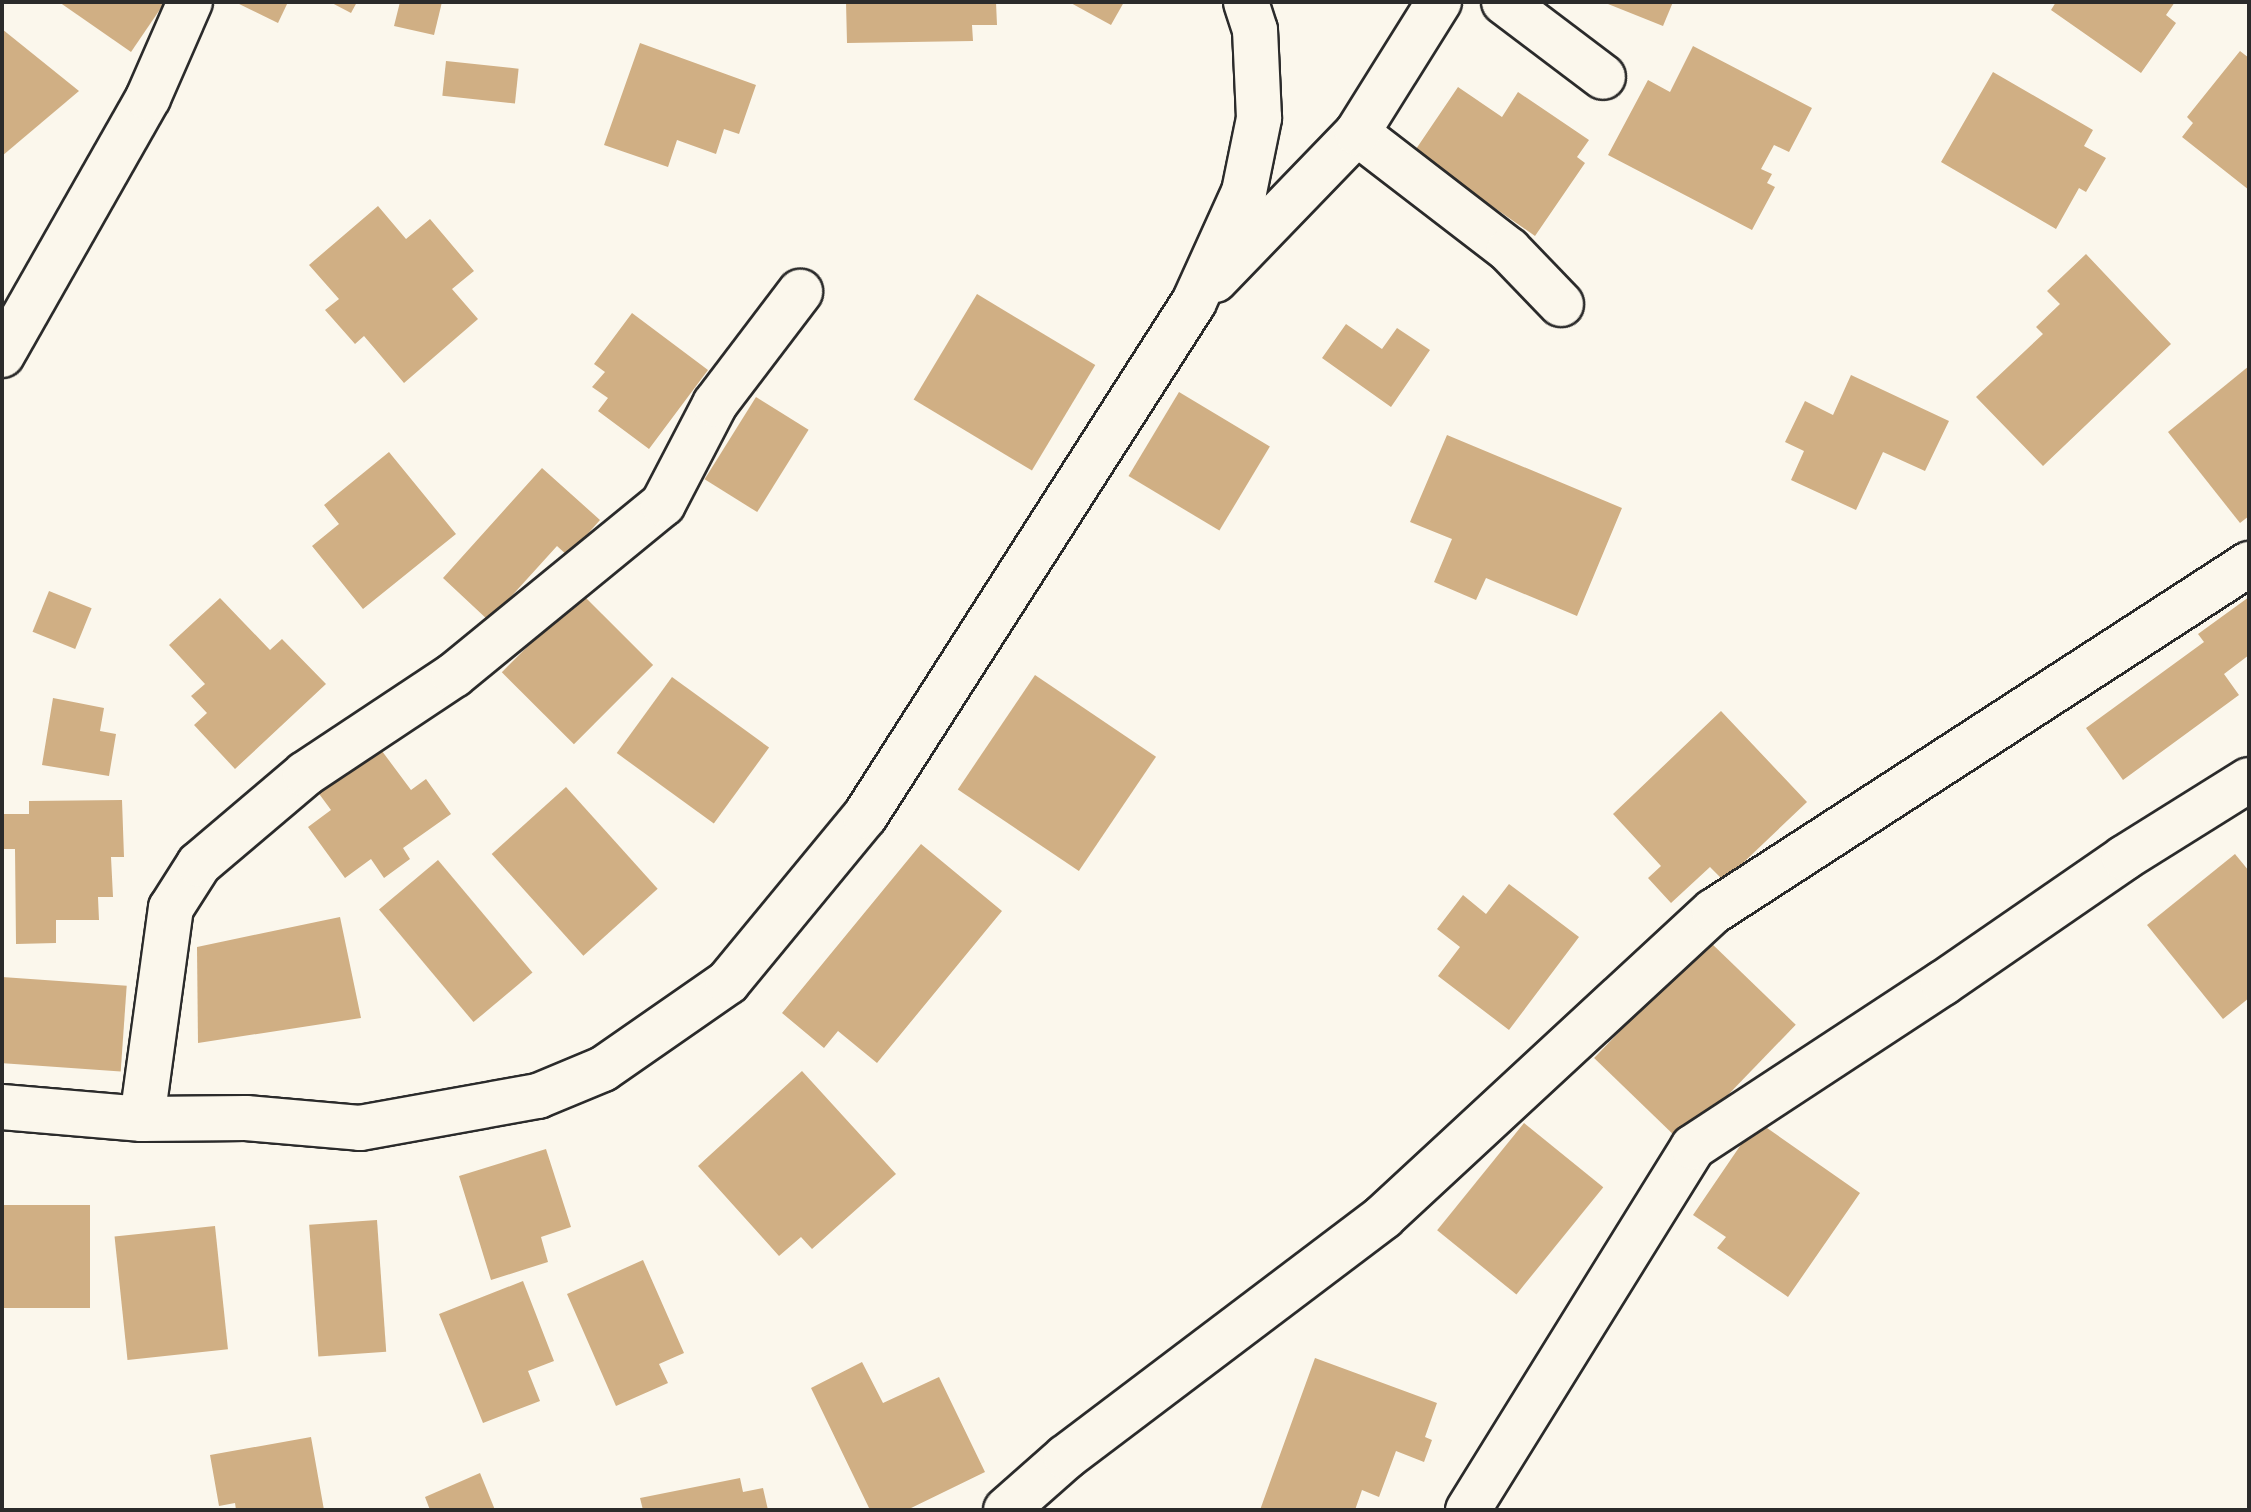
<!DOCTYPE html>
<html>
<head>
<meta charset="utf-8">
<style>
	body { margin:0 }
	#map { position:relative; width:2251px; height:1512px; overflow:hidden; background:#fbf7ec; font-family:"Patrick Hand",sans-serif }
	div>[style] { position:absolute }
	.building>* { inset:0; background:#d0af84; transform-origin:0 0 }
	.roads { filter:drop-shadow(2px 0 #2b2b2b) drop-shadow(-2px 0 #2b2b2b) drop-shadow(0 2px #2b2b2b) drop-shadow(0 -2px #2b2b2b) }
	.minor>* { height:44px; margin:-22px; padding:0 22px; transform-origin:22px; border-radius:22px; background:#fbf7ec }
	span { translate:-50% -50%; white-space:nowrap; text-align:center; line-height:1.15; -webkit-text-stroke:6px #fbf7ec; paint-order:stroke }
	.frame { position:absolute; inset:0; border:4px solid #2b2b2b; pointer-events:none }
</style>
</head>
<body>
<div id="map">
	<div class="building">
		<div style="clip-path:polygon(59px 2px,165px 2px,131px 52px)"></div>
		<div style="clip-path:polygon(235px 2px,288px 2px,278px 23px)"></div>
		<div style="clip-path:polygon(330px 2px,357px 2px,351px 13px)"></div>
		<div style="clip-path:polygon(400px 2px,442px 2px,434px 35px,394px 26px)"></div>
		<div style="clip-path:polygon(846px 2px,996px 2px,997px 25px,972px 25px,973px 41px,847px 43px)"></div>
		<div style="clip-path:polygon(1069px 2px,1124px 2px,1111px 25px)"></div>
		<div style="clip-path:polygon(1603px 2px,1673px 2px,1663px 26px)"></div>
		<div style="clip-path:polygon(2056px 2px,2175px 2px,2166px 15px,2176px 23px,2141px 73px,2051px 10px)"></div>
		<div style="clip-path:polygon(2px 29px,79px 91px,2px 156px)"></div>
		<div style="clip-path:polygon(640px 43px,756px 85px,739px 134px,724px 129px,716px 154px,677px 140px,668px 167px,604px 145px)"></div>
		<div style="clip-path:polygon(1693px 46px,1812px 108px,1789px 152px,1774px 145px,1761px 169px,1772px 174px,1767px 183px,1775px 187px,1752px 230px,1608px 155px,1648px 80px,1670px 92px)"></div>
		<div style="clip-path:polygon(2240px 51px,2249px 58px,2249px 190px,2182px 137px,2193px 123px,2187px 117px)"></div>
		<div style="left:446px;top:61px;width:73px;height:35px;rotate:6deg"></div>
		<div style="clip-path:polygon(1993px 72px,2093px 130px,2084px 146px,2106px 158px,2086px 192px,2079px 188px,2056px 229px,1941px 162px)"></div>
		<div style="clip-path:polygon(1458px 87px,1502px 117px,1518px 92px,1589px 140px,1577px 157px,1585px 163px,1535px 236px,1414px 152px)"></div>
		<div style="clip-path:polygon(378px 206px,406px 239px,430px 219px,474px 271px,452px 289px,478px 319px,404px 383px,364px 336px,355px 344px,325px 310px,339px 299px,309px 265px)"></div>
		<div style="clip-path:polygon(2086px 254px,2171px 344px,2043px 466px,1976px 397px,2043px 334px,2036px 327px,2060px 304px,2047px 291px)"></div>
		<div style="left:977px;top:294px;width:138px;height:123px;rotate:31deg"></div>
		<div style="clip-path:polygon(632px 313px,708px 370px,649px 449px,598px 411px,608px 398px,592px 387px,605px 372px,594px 364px)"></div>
		<div style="clip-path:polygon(1346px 324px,1382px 349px,1397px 328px,1430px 350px,1391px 407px,1322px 358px)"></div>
		<div style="clip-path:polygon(2249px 366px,2249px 516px,2240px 523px,2168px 432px)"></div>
		<div style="clip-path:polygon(1851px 375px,1949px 421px,1925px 471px,1883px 452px,1856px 510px,1791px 480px,1804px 451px,1785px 442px,1805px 401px,1833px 415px)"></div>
		<div style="left:1179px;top:392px;width:106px;height:98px;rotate:31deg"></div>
		<div style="left:756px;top:397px;width:62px;height:97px;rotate:32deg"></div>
		<div style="clip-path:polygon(1447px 435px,1622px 508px,1577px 616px,1486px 578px,1476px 600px,1434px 582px,1452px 539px,1410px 522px)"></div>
		<div style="clip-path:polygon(389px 452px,456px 534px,363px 609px,312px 546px,339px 524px,324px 505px)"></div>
		<div style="clip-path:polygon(542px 468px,600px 520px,568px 556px,557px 546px,489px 621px,443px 578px)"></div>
		<div style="left:49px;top:591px;width:46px;height:44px;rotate:22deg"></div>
		<div style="left:581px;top:593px;width:102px;height:112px;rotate:45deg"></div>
		<div style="clip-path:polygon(2249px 597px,2249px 655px,2224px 674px,2239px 695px,2123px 780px,2086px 728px,2204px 642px,2198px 634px)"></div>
		<div style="clip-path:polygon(220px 598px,270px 650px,282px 639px,326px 684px,235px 769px,194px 725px,207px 713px,191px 696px,205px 684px,169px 645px)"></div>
		<div style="left:1035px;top:675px;width:146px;height:138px;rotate:34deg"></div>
		<div style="left:672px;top:677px;width:120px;height:94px;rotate:36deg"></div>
		<div style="clip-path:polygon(53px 698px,104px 708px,100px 731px,116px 734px,109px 776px,42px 765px)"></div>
		<div style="clip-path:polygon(1721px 711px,1807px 802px,1724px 881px,1710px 867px,1671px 903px,1648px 878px,1661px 866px,1613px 814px)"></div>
		<div style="clip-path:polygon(379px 747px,411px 790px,426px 779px,451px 814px,403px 848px,410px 859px,384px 878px,371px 859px,345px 878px,308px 827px,331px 810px,317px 791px)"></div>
		<div style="left:566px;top:787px;width:137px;height:100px;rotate:48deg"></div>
		<div style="clip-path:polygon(122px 800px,124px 857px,111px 857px,113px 897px,98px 897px,99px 920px,56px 920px,56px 943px,16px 944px,15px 849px,2px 849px,2px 814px,29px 814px,29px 801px)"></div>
		<div style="clip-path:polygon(921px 844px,1002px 911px,877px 1063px,838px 1031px,824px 1048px,782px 1013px)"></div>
		<div style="clip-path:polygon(2235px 854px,2249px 871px,2249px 998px,2223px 1019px,2147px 925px)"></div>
		<div style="left:438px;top:860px;width:147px;height:77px;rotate:50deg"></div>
		<div style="clip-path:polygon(1509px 884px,1579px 937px,1509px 1030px,1438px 976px,1460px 947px,1437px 929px,1463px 895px,1486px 914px)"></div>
		<div style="clip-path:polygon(340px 917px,361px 1018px,198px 1043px,197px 947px)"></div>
		<div style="left:1708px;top:940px;width:122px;height:164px;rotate:44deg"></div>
		<div style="left:2px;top:977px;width:125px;height:86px;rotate:4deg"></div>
		<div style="clip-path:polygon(802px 1071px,896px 1174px,812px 1249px,801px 1237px,779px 1256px,698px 1166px)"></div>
		<div style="clip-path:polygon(1757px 1121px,1860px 1193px,1788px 1297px,1717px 1248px,1726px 1237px,1693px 1215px)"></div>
		<div style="left:1524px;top:1123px;width:102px;height:138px;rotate:39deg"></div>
		<div style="clip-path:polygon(546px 1149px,571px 1227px,541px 1237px,548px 1262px,491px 1280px,459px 1176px)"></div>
		<div style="left:4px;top:1205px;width:86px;height:103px"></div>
		<div style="left:377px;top:1220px;width:132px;height:68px;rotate:86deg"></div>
		<div style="left:215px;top:1226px;width:124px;height:101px;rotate:84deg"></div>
		<div style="clip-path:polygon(643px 1260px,684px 1353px,659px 1364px,668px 1383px,616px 1406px,567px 1294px)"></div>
		<div style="clip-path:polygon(523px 1281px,554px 1361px,528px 1371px,540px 1401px,483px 1423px,439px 1314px)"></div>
		<div style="clip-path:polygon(1315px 1358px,1437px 1403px,1425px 1437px,1432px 1440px,1424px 1462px,1396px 1451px,1379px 1497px,1362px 1490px,1355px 1510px,1260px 1510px)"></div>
		<div style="clip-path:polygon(862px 1362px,883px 1403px,939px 1377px,985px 1472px,907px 1510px,870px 1510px,811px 1388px)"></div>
		<div style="clip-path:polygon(311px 1437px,324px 1510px,236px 1510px,235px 1503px,219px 1506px,210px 1455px)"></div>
		<div style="clip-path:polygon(480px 1473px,495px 1510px,430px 1510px,425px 1497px)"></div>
		<div style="clip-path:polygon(740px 1478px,743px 1492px,763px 1488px,768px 1510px,643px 1510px,640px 1498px)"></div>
	</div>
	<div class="roads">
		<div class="minor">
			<div style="left:1504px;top:2px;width:124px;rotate:37.1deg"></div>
			<div style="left:1357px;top:133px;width:192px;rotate:37.6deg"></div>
			<div style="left:1509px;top:250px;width:75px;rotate:46.1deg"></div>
			<div style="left:1215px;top:280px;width:204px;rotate:-46deg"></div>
			<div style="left:1357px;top:133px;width:155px;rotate:-58deg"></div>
			<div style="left:2px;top:355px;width:296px;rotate:-60.4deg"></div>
			<div style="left:148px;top:98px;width:105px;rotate:-66.4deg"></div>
			<div style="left:2px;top:1107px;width:141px;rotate:4.9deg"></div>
			<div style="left:142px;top:1119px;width:104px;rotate:-0.6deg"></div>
			<div style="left:246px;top:1118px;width:114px;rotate:5deg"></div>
			<div style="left:360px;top:1128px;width:181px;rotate:-10.2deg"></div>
			<div style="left:538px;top:1096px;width:70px;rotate:-22.6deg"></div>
			<div style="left:603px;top:1069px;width:152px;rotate:-34.8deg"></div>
			<div style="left:728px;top:982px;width:215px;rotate:-50.5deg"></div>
			<div style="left:865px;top:816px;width:610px;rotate:-57.38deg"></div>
			<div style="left:1194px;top:302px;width:121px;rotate:-65.6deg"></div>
			<div style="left:1244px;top:192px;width:76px;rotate:-78.5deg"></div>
			<div style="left:1259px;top:118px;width:88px;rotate:-92.6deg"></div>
			<div style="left:1255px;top:30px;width:29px;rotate:-108deg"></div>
			<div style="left:142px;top:1119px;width:213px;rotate:-82.2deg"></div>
			<div style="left:171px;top:908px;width:52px;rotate:-57.5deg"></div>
			<div style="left:199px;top:864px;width:139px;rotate:-40.3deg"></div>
			<div style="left:305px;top:774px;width:179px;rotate:-33.6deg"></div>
			<div style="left:454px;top:675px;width:270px;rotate:-39.3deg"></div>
			<div style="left:663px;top:504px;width:113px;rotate:-62.5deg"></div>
			<div style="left:715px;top:404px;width:141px;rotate:-52.8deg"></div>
			<div style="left:1006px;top:1510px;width:80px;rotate:-41.5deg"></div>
			<div style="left:1066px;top:1457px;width:398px;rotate:-37.1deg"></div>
			<div style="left:1383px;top:1217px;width:451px;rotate:-42.8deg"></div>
			<div style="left:1714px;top:911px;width:638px;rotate:-32.97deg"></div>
			<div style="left:1468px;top:1510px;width:427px;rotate:-58.2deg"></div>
			<div style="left:1693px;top:1147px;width:299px;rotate:-33.3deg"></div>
			<div style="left:1943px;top:983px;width:220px;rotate:-34.6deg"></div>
			<div style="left:2124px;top:858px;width:147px;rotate:-32deg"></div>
		</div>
	</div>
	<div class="frame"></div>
</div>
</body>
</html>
